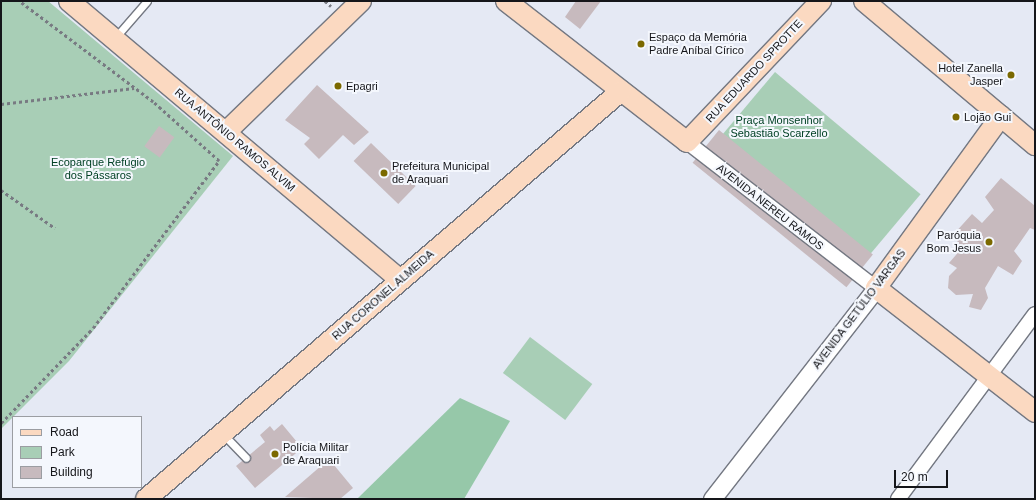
<!DOCTYPE html>
<html>
<head>
<meta charset="utf-8">
<style>
	body { margin:0 }
	#map { position:relative; width:1036px; height:500px; overflow:hidden; background:#e5e9f4; font-family:Arial,sans-serif }
	div>[style] { position:absolute }
	.green>* { inset:0; background:#a8ceb6; transform-origin:0 0 }
	.forest>* { inset:0; background:#96c8a9 }
	.building>* { inset:0; background:#c7babe; transform-origin:0 0 }
	.path>* { height:2.5px; margin-top:-1.25px; transform-origin:0; background:repeating-linear-gradient(90deg,#787a82 0 3px,transparent 0 6px) }
	.roads { filter:drop-shadow(1px 0 #747882) drop-shadow(-1px 0 #747882) drop-shadow(0 1px #747882) drop-shadow(0 -1px #747882) }
	.service>* { height:7px; margin:-3.5px; padding:0 3.5px; transform-origin:3.5px; border-radius:3.5px; background:#fff }
	.minor>* { height:14px; margin:-7px; padding:0 7px; transform-origin:7px; border-radius:7px; background:#fff }
	.tertiary>* { height:17px; margin:-8.5px; padding:0 8.5px; transform-origin:8.5px; border-radius:8.5px; background:#fff }
	.secondary>* { height:20px; margin:-10px; padding:0 10px; transform-origin:10px; border-radius:10px; background:#fbd9c1 }
	.dots>* { width:11px; height:11px; translate:-50% -50%; box-sizing:border-box; border:2px solid #f4f7fd; border-radius:50% }
	span { translate:-50% -50%; white-space:nowrap; text-align:center; line-height:1.15; -webkit-text-stroke:4px #f4f7fd; paint-order:stroke }
	.poi-label { font-size:11px; color:#15161a }
	.left { translate:0 -50%; text-align:left }
	.right { translate:-100% -50%; text-align:right }
	.street-label { font-size:11px; color:#15161a }
	.park-label { font-size:11px; color:#004024 }
	.frame { position:absolute; inset:0; border:2px solid #15161a; pointer-events:none }
	.legend { position:absolute; left:12px; top:416px; width:130px; height:72px; box-sizing:border-box; background:#f4f7fd; border:1px solid #9b9da2; margin:0; padding:5px 7px; list-style:none; font-size:12px; color:#15161a }
	.legend li { display:flex; align-items:center; gap:8px; height:20px }
	.legend b { width:20px; border:1px solid #9b9da2 }
	.scale { position:absolute; left:894px; top:470px; width:54px; height:18px; box-sizing:border-box; border:2px solid #15161a; border-top:0; padding-left:5px; font-size:12px; line-height:14px; white-space:nowrap; color:#15161a; -webkit-text-stroke:3px #f4f7fd; paint-order:stroke }
</style>
</head>
<body>
<div id="map">
	<div class="green">
		<div style="clip-path:polygon(1px 1px,48px 1px,233px 156px,69px 361px,1px 429px)"></div>
		<div style="left:775px;top:72px;width:190px;height:81px;rotate:40deg"></div>
		<div style="left:530px;top:337px;width:78px;height:45px;rotate:37deg"></div>
	</div>
	<div class="forest">
		<div style="clip-path:polygon(460px 398px,510px 421px,464px 499px,357px 499px)"></div>
	</div>
	<div class="building">
		<div style="clip-path:polygon(576px 1px,601px 1px,580px 29px,565px 17px)"></div>
		<div style="clip-path:polygon(317px 85px,369px 132px,354px 145px,343px 135px,319px 159px,304px 144px,310px 138px,285px 120px)"></div>
		<div style="left:159px;top:126px;width:19px;height:25px;rotate:36deg"></div>
		<div style="left:719px;top:130px;width:198px;height:42px;rotate:39deg"></div>
		<div style="left:371px;top:143px;width:62px;height:25px;rotate:44deg"></div>
		<div style="clip-path:polygon(1001px 178px,1035px 206px,1035px 230px,1030px 228px,1014px 251px,1022px 261px,1013px 275px,998px 266px,985px 288px,988px 298px,981px 310px,969px 307px,973px 294px,956px 295px,948px 288px,949px 276px,957px 268px,949px 263px,962px 248px,953px 235px,972px 214px,982px 223px,994px 210px,985px 197px)"></div>
		<div style="clip-path:polygon(282px 424px,302px 448px,255px 488px,236px 466px,265px 442px,260px 435px,270px 426px,274px 431px)"></div>
		<div style="clip-path:polygon(329px 459px,353px 488px,340px 499px,285px 497px)"></div>
	</div>
	<div class="path">
		<div style="left:325px;top:1px;width:8px;rotate:40deg"></div>
		<div style="left:1px;top:104px;width:134px;rotate:-6.9deg"></div>
		<div style="left:1px;top:190px;width:66px;rotate:35.1deg"></div>
		<div style="left:1px;top:423px;width:132px;rotate:-45.9deg"></div>
		<div style="left:93px;top:328px;width:209px;rotate:-53deg"></div>
		<div style="left:219px;top:161px;width:89px;rotate:-138.2deg"></div>
		<div style="left:153px;top:102px;width:168px;rotate:-143deg"></div>
	</div>
	<div class="roads">
		<div class="service">
			<div style="left:114px;top:39px;width:50px;rotate:-49deg"></div>
			<div style="left:223px;top:434px;width:33px;rotate:46deg"></div>
		</div>
		<div class="minor">
			<div style="left:687px;top:142px;width:239px;rotate:37.7deg"></div>
			<div style="left:898px;top:499px;width:230px;rotate:-53.5deg"></div>
		</div>
		<div class="tertiary">
			<div style="left:712px;top:499px;width:267px;rotate:-52.1deg"></div>
		</div>
		<div class="secondary">
			<div style="left:69px;top:1px;width:433px;rotate:40.1deg"></div>
			<div style="left:506px;top:1px;width:229px;rotate:37.9deg"></div>
			<div style="left:687px;top:142px;width:195px;rotate:-46.5deg"></div>
			<div style="left:864px;top:1px;width:224px;rotate:40.1deg"></div>
			<div style="left:1001px;top:116px;width:213px;rotate:126deg"></div>
			<div style="left:876px;top:288px;width:202px;rotate:37.9deg"></div>
			<div style="left:226px;top:132px;width:188px;rotate:-44.1deg"></div>
			<div style="left:146px;top:499px;width:626px;rotate:-40.66deg"></div>
		</div>
	</div>
	<div class="dots">
		<div style="left:641px;top:44px;background:#7b6900"></div>
		<div style="left:1011px;top:75px;background:#7b6900"></div>
		<div style="left:338px;top:86px;background:#7b6900"></div>
		<div style="left:956px;top:117px;background:#7b6900"></div>
		<div style="left:384px;top:173px;background:#7b6900"></div>
		<div style="left:989px;top:242px;background:#7b6900"></div>
		<div style="left:275px;top:454px;background:#7b6900"></div>
	</div>
	<div class="poi-label">
		<span class="left" style="left:649px;top:44px">Espaço da Memória<br>Padre Aníbal Círico</span>
		<span class="right" style="left:1003px;top:75px">Hotel Zanella<br>Jasper</span>
		<span class="left" style="left:346px;top:86px">Epagri</span>
		<span class="left" style="left:964px;top:117px">Lojão Gui</span>
		<span class="left" style="left:392px;top:173px">Prefeitura Municipal<br>de Araquari</span>
		<span class="right" style="left:981px;top:242px">Paróquia<br>Bom Jesus</span>
		<span class="left" style="left:283px;top:454px">Polícia Militar<br>de Araquari</span>
	</div>
	<div class="street-label">
		<span style="left:754px;top:71px;rotate:-47deg">RUA EDUARDO SPROTTE</span>
		<span style="left:235px;top:140px;rotate:40deg">RUA ANTÔNIO RAMOS ALVIM</span>
		<span style="left:770px;top:207px;rotate:38deg">AVENIDA NEREU RAMOS</span>
		<span style="left:383px;top:295px;rotate:-41deg">RUA CORONEL ALMEIDA</span>
		<span style="left:859px;top:309px;rotate:-53deg">AVENIDA GETÚLIO VARGAS</span>
	</div>
	<div class="park-label">
		<span style="left:779px;top:127px">Praça Monsenhor<br>Sebastião Scarzello</span>
		<span style="left:98px;top:169px">Ecoparque Refúgio<br>dos Pássaros</span>
	</div>
	<div class="frame"></div>
	<ul class="legend">
	<li><b style="height:5px;background:#fbd9c1"></b>Road</li>
	<li><b style="height:11px;background:#a8ceb6"></b>Park</li>
	<li><b style="height:11px;background:#c7babe"></b>Building</li>
	</ul>
	<div class="scale">20 m</div>
</div>
</body>
</html>
